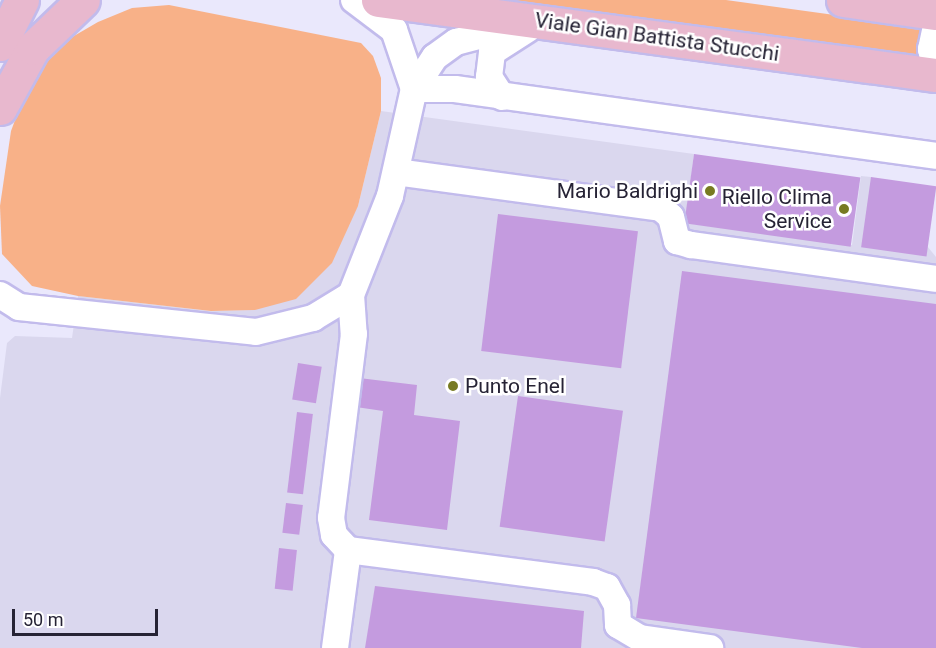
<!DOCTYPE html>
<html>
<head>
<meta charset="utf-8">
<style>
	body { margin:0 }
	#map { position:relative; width:936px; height:648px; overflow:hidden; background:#eae8fc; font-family:Roboto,sans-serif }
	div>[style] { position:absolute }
	.built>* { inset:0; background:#dad7ee }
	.green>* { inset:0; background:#f8b188 }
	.building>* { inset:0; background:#c49bdf; transform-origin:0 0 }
	.roads { filter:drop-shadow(2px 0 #c2bbec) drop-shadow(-2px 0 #c2bbec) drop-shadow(0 2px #c2bbec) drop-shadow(0 -2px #c2bbec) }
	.minor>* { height:26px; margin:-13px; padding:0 13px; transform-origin:13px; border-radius:13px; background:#fff }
	.major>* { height:33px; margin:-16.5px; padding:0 16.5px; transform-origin:16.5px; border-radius:16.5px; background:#e8b8ce }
	.dots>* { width:16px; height:16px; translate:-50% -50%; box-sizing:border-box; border:3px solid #fff; border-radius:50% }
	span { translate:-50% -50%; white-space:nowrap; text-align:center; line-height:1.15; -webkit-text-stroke:5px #fff; paint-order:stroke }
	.street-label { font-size:21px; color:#262335 }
	.poi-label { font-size:21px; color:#262335 }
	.right { translate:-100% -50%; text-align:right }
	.left { translate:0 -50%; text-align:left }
	.scale { position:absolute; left:12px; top:609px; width:146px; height:27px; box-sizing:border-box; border:3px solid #262335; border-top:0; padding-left:8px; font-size:18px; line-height:21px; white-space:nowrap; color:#262335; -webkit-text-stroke:4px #fff; paint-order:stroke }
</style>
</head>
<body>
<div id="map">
	<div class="built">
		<div style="clip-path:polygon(381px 111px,694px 154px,685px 223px,852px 245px,861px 176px,871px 177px,936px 257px,936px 648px,0 648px,0 398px,7px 343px,15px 336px,72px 338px,78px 296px,211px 311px,255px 310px,358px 206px)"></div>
	</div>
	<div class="green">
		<div style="clip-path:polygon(471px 0,726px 0,936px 29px,936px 59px)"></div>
		<div style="clip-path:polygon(169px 5px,361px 43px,373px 56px,381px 78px,381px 111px,358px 206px,332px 263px,296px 299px,255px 310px,211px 311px,78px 296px,32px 286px,2px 254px,0 206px,11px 131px,25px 94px,45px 63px,67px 40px,98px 22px,132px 8px)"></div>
	</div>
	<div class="building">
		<div style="left:694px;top:154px;width:168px;height:70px;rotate:8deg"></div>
		<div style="left:871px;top:177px;width:66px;height:71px;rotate:8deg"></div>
		<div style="left:498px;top:214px;width:141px;height:138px;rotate:7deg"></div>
		<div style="clip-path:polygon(682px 271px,936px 304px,936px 648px,862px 648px,636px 618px)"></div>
		<div style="left:298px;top:363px;width:24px;height:37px;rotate:9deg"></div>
		<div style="clip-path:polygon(359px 378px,417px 385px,414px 415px,460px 421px,447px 530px,369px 520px,383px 411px,356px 407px)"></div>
		<div style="left:518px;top:396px;width:106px;height:132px;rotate:8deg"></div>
		<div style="left:297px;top:412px;width:16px;height:81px;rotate:7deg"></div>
		<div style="left:286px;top:503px;width:17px;height:30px;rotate:7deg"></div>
		<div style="left:279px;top:548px;width:18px;height:41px;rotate:6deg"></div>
		<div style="clip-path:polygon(375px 586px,584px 611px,581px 648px,365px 648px)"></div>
	</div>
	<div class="roads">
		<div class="minor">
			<div style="left:936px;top:26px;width:24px;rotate:102deg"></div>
			<div style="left:931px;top:49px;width:23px;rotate:77deg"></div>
			<div style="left:414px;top:89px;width:41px"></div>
			<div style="left:455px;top:89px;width:486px;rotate:7.9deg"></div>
			<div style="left:414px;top:89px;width:38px;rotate:-57deg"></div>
			<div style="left:435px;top:57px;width:26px;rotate:-36deg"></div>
			<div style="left:456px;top:42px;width:67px;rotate:-14.7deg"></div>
			<div style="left:502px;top:97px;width:24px;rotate:-123deg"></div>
			<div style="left:489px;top:77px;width:25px;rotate:-83deg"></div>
			<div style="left:492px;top:52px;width:43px;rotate:-32.6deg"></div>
			<div style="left:396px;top:172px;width:267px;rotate:7.7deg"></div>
			<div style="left:661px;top:208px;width:13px;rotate:42deg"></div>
			<div style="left:671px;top:217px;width:25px;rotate:76deg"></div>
			<div style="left:677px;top:241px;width:15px;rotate:16deg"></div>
			<div style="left:691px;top:245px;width:247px;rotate:7.9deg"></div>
			<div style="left:0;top:295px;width:22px;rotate:32deg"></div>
			<div style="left:19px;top:307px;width:238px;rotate:6deg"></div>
			<div style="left:256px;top:332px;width:59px;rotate:-13.8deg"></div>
			<div style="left:313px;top:318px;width:44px;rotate:-31.2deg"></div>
			<div style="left:351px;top:295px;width:106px;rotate:-68.5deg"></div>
			<div style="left:390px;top:196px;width:110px;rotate:-77.4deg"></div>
			<div style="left:414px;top:89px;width:62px;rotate:-108.7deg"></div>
			<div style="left:394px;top:30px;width:50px;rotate:-143.1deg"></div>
			<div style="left:351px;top:295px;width:39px;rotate:86deg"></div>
			<div style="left:354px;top:334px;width:185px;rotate:97.1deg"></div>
			<div style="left:331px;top:518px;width:17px;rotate:80deg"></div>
			<div style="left:334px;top:535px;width:21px;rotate:47deg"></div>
			<div style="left:348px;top:550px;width:247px;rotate:7.4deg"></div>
			<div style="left:593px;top:582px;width:15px;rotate:20deg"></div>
			<div style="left:607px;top:587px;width:21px;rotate:61deg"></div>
			<div style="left:617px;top:605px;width:20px;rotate:87deg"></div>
			<div style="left:618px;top:625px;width:26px;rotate:31deg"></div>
			<div style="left:640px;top:638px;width:71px;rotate:8.1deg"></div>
			<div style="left:335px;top:648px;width:99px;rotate:-82.4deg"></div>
		</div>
		<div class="major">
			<div style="left:378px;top:0;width:563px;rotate:7.66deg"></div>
			<div style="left:843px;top:0;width:94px;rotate:8deg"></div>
			<div style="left:0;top:44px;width:49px;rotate:-63.4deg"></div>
			<div style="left:0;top:108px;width:68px;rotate:-61.2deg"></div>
			<div style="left:33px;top:48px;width:69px;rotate:-43.8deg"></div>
		</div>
	</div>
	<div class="dots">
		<div style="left:710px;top:191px;background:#777a22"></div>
		<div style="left:844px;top:209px;background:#777a22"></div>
		<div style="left:453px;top:386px;background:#777a22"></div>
	</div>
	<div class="street-label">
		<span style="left:657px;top:37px;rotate:8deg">Viale Gian Battista Stucchi</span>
	</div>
	<div class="poi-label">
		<span class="right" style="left:698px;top:191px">Mario Baldrighi</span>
		<span class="right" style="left:832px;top:209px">Riello Clima<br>Service</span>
		<span class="left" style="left:465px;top:386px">Punto Enel</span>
	</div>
	<div class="scale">50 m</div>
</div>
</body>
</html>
